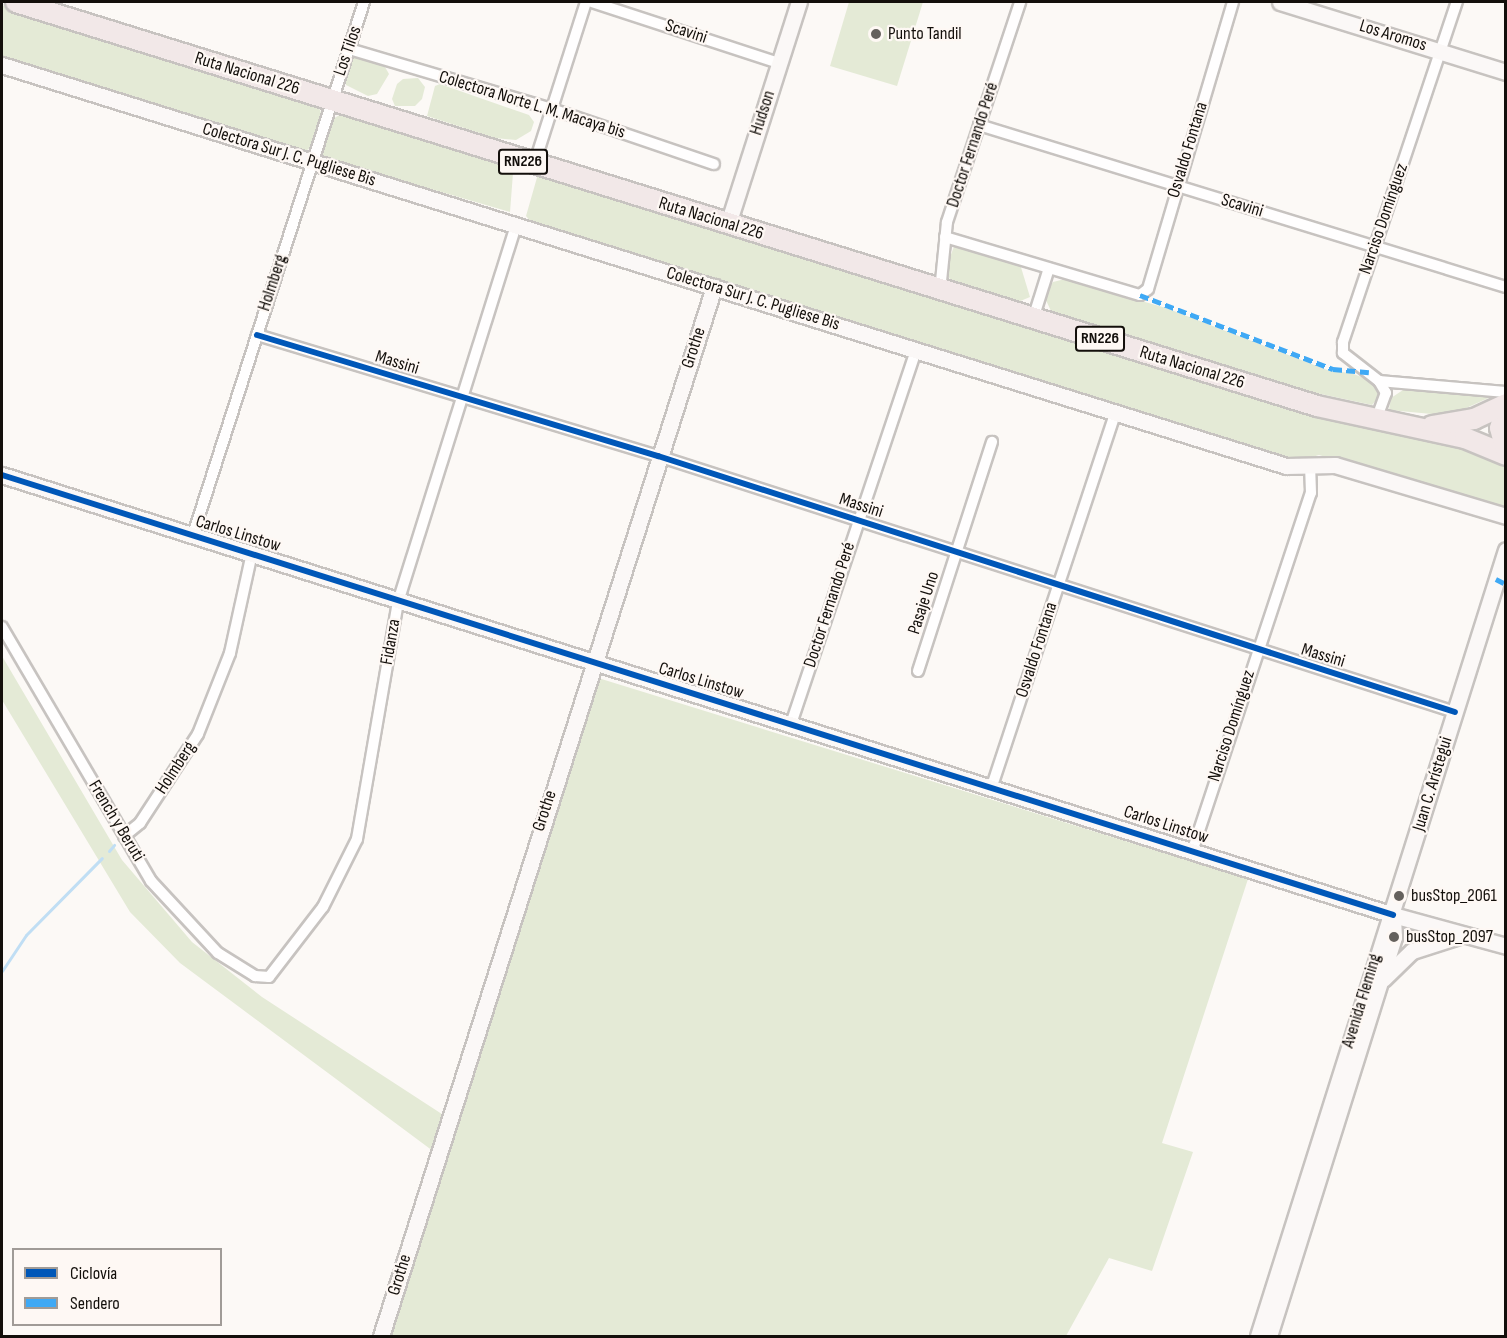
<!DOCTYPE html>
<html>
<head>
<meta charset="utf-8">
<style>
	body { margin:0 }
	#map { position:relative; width:1507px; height:1338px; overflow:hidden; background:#fcf9f6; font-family:"Sofia Sans Condensed",sans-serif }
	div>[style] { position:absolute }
	.green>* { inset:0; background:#e4ead6 }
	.stream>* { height:3px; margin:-1.5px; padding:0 1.5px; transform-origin:1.5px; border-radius:1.5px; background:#c0def4 }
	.roads { filter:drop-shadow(2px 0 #c7c3c0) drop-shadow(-2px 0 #c7c3c0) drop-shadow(0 2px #c7c3c0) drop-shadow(0 -2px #c7c3c0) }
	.street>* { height:10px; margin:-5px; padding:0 5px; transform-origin:5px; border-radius:5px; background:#fffefe }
	.secondary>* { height:15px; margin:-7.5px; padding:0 7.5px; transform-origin:7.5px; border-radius:7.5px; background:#fbf8f7 }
	.highway>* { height:20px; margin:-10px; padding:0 10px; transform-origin:10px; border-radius:10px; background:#f2e8e8 }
	.quiet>* { height:4.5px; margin-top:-2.25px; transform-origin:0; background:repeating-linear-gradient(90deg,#3fa9f5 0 9px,transparent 0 13.5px) }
	.cycleway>* { height:6px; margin:-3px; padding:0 3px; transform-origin:3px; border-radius:3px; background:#0057b8 }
	.dots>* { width:16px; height:16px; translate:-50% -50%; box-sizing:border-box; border:3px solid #fef8f4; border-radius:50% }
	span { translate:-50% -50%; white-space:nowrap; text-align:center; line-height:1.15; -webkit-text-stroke:4.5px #fef8f4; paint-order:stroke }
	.shield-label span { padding:2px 4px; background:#fef8f4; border:2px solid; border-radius:4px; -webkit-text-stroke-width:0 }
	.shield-label { font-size:16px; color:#130f0b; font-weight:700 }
	.street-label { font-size:18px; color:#130f0b }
	.poi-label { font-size:18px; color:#130f0b }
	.left { translate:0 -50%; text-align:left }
	.frame { position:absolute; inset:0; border:3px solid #130f0b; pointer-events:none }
	.legend { position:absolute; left:12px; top:1248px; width:210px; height:78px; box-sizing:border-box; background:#fef8f4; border:2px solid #a09b97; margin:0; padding:8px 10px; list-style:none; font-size:18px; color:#130f0b }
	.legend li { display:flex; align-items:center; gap:12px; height:30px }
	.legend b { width:30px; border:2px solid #a09b97 }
</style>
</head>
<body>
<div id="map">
	<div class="green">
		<div style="clip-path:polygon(849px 2px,923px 2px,897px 86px,830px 66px)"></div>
		<div style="clip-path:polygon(2px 5px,318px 105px,321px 113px,310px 148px,304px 152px,2px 59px)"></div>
		<div style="clip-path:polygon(358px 56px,385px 67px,389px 74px,377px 94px,368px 96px,346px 85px,343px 78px,351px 57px)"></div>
		<div style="clip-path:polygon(418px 78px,425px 87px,422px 99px,415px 106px,395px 106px,392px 99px,397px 84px,403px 79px)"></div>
		<div style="clip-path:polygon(440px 84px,529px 115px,534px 122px,531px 131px,516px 140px,495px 138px,427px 116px,435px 86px)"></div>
		<div style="clip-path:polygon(341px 114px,503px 162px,513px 173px,510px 212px,321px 157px,319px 149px,328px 122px)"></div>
		<div style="clip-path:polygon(538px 174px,1123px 356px,1375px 430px,1418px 434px,1498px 458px,1505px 466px,1505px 510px,1319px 455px,1295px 462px,530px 221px,526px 216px)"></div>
		<div style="clip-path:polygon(955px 244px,1020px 264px,1030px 297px,1018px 302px,951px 281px,945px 270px)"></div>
		<div style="clip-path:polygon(1065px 279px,1166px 308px,1330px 371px,1351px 373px,1372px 381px,1381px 395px,1372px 405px,1302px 390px,1064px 316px,1051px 311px,1044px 296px,1053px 282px)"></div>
		<div style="clip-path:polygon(1409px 386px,1495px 395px,1464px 409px,1432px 414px,1389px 410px,1391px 398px)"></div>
		<div style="clip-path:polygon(2px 656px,122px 860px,192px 942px,262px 997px,448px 1118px,437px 1154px,180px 963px,130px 912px,2px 700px)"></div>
		<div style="clip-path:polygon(595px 677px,1248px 879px,1162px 1143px,1193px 1152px,1152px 1271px,1109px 1258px,1066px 1336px,389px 1336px)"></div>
	</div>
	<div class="stream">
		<div style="left:109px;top:851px;width:8px;rotate:-50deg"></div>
		<div style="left:2px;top:971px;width:43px;rotate:-56.3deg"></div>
		<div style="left:26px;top:935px;width:108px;rotate:-45.4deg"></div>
	</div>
	<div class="roads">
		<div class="street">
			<div style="left:592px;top:2px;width:197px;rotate:18.1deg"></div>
			<div style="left:349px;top:49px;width:212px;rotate:16.5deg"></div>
			<div style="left:552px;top:109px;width:171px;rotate:18.8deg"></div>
			<div style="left:979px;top:125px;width:551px;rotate:17.09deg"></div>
			<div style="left:534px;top:165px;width:171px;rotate:-72.3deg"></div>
			<div style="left:945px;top:237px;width:203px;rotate:16.6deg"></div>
			<div style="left:1140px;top:295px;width:10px;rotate:-37deg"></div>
			<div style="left:1148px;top:289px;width:299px;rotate:-73.5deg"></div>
			<div style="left:940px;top:291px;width:69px;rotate:-84.2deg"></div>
			<div style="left:947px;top:222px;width:232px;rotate:-71.6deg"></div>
			<div style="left:1033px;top:319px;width:53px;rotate:-72.6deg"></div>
			<div style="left:257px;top:335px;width:419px;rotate:16.8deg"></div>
			<div style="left:658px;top:456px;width:837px;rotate:17.81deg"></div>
			<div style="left:1379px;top:381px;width:127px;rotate:5deg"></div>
			<div style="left:1376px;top:420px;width:29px;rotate:-70deg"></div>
			<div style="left:1386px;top:393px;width:14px;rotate:-120deg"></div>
			<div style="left:1379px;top:381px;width:46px;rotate:-142.1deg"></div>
			<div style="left:1343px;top:353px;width:11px;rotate:-90deg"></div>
			<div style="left:1343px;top:342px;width:359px;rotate:-71.5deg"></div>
			<div style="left:193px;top:535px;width:560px;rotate:-72.21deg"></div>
			<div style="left:2px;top:627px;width:294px;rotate:59.6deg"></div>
			<div style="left:151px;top:881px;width:98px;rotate:47.1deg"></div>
			<div style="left:218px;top:953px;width:44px;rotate:31.9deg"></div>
			<div style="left:255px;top:976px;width:14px;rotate:4deg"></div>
			<div style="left:269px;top:977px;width:88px;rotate:-52.4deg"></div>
			<div style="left:323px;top:907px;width:76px;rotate:-63.4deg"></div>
			<div style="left:357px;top:839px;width:241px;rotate:-80.2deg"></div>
			<div style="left:398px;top:602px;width:395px;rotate:-72.6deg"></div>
			<div style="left:918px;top:671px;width:241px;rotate:-72.1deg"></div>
			<div style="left:791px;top:724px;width:393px;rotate:-71.5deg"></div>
			<div style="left:992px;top:786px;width:394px;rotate:-71.7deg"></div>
			<div style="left:124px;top:836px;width:21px;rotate:-39deg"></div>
			<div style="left:140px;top:823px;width:106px;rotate:-56.9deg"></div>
			<div style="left:198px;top:734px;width:87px;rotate:-68.4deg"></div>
			<div style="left:230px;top:653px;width:102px;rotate:-77.6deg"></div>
			<div style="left:1193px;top:849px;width:375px;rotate:-71.7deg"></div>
			<div style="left:1311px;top:493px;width:26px;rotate:-92deg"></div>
		</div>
		<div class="secondary">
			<div style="left:1280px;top:2px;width:237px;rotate:17.2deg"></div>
			<div style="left:2px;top:65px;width:1345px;rotate:17.34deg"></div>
			<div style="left:1286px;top:466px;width:49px;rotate:-1.2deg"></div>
			<div style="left:1335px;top:465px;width:178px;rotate:16.6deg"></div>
			<div style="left:728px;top:224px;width:233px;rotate:-72.3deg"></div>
			<div style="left:2px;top:475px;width:1459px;rotate:17.55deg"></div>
			<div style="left:1393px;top:915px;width:117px;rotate:15.3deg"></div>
			<div style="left:1383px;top:979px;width:40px;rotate:-44deg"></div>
			<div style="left:1412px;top:951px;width:49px;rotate:-17.7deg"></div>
			<div style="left:381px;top:1336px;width:1101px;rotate:-72.39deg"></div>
			<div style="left:1258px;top:1336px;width:824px;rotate:-72.49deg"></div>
			<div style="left:1269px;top:1336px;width:418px;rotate:-72.6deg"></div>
			<div style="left:1394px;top:937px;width:22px;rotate:-93deg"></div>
		</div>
		<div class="highway">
			<div style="left:16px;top:2px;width:1362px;rotate:17.25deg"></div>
			<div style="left:1317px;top:406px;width:151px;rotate:12.2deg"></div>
			<div style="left:1465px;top:438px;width:44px;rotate:22.5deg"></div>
			<div style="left:1506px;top:410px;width:19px;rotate:108deg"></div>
			<div style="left:1500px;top:428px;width:24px;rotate:75deg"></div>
			<div style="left:1432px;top:426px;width:43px;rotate:-9.5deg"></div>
			<div style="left:1474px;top:419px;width:35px;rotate:-25deg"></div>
		</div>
	</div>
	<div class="quiet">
		<div style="left:1140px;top:295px;width:207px;rotate:21deg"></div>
		<div style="left:1333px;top:369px;width:36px;rotate:5deg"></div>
		<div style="left:1496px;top:579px;width:11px;rotate:27deg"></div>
	</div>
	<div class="cycleway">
		<div style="left:257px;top:335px;width:419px;rotate:16.8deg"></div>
		<div style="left:658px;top:456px;width:837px;rotate:17.81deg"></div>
		<div style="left:2px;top:475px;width:1459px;rotate:17.55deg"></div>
	</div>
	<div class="dots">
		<div style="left:876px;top:34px;background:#65615d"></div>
		<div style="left:1399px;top:896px;background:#65615d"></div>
		<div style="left:1394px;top:937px;background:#65615d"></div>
	</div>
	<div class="shield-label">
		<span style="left:523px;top:162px">RN226</span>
		<span style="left:1100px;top:339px">RN226</span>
	</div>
	<div class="street-label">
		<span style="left:686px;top:32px;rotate:18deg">Scavini</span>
		<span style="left:1393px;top:36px;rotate:17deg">Los Aromos</span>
		<span style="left:348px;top:51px;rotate:-71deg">Los Tilos</span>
		<span style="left:247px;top:74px;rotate:17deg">Ruta Nacional 226</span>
		<span style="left:532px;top:105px;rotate:17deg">Colectora Norte L. M. Macaya bis</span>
		<span style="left:763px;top:113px;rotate:-72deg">Hudson</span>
		<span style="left:973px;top:145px;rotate:-72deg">Doctor Fernando Peré</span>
		<span style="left:1188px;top:150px;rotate:-73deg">Osvaldo Fontana</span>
		<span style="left:289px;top:155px;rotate:17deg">Colectora Sur J. C. Pugliese Bis</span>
		<span style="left:1242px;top:206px;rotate:17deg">Scavini</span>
		<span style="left:711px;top:219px;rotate:17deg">Ruta Nacional 226</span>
		<span style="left:1384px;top:219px;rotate:-71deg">Narciso Domínguez</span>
		<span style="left:273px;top:283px;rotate:-72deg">Holmberg</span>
		<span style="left:753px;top:299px;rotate:17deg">Colectora Sur J. C. Pugliese Bis</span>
		<span style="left:694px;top:348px;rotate:-72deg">Grothe</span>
		<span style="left:397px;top:363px;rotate:17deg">Massini</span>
		<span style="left:1192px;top:368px;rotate:17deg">Ruta Nacional 226</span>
		<span style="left:861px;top:506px;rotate:18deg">Massini</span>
		<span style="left:238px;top:534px;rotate:17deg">Carlos Linstow</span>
		<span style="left:924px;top:603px;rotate:-72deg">Pasaje Uno</span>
		<span style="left:830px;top:605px;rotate:-72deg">Doctor Fernando Peré</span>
		<span style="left:391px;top:642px;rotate:-80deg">Fidanza</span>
		<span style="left:1037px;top:650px;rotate:-72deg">Osvaldo Fontana</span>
		<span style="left:1323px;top:656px;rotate:17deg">Massini</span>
		<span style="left:701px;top:681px;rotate:17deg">Carlos Linstow</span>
		<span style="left:1232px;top:726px;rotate:-72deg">Narciso Domínguez</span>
		<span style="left:176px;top:768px;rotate:-57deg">Holmberg</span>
		<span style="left:1433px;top:784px;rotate:-73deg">Juan C. Arístegui</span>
		<span style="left:545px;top:811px;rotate:-72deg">Grothe</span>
		<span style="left:116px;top:821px;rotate:59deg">French y Beruti</span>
		<span style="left:1166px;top:825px;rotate:18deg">Carlos Linstow</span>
		<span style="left:1362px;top:1001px;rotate:-73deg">Avenida Fleming</span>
		<span style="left:400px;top:1275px;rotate:-73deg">Grothe</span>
	</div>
	<div class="poi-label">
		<span class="left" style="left:888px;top:34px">Punto Tandil</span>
		<span class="left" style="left:1411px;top:896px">busStop_2061</span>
		<span class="left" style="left:1406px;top:937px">busStop_2097</span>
	</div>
	<div class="frame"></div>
	<ul class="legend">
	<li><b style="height:8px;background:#0057b8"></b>Ciclovía</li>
	<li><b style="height:8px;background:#3fa9f5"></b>Sendero</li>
	</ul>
</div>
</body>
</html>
